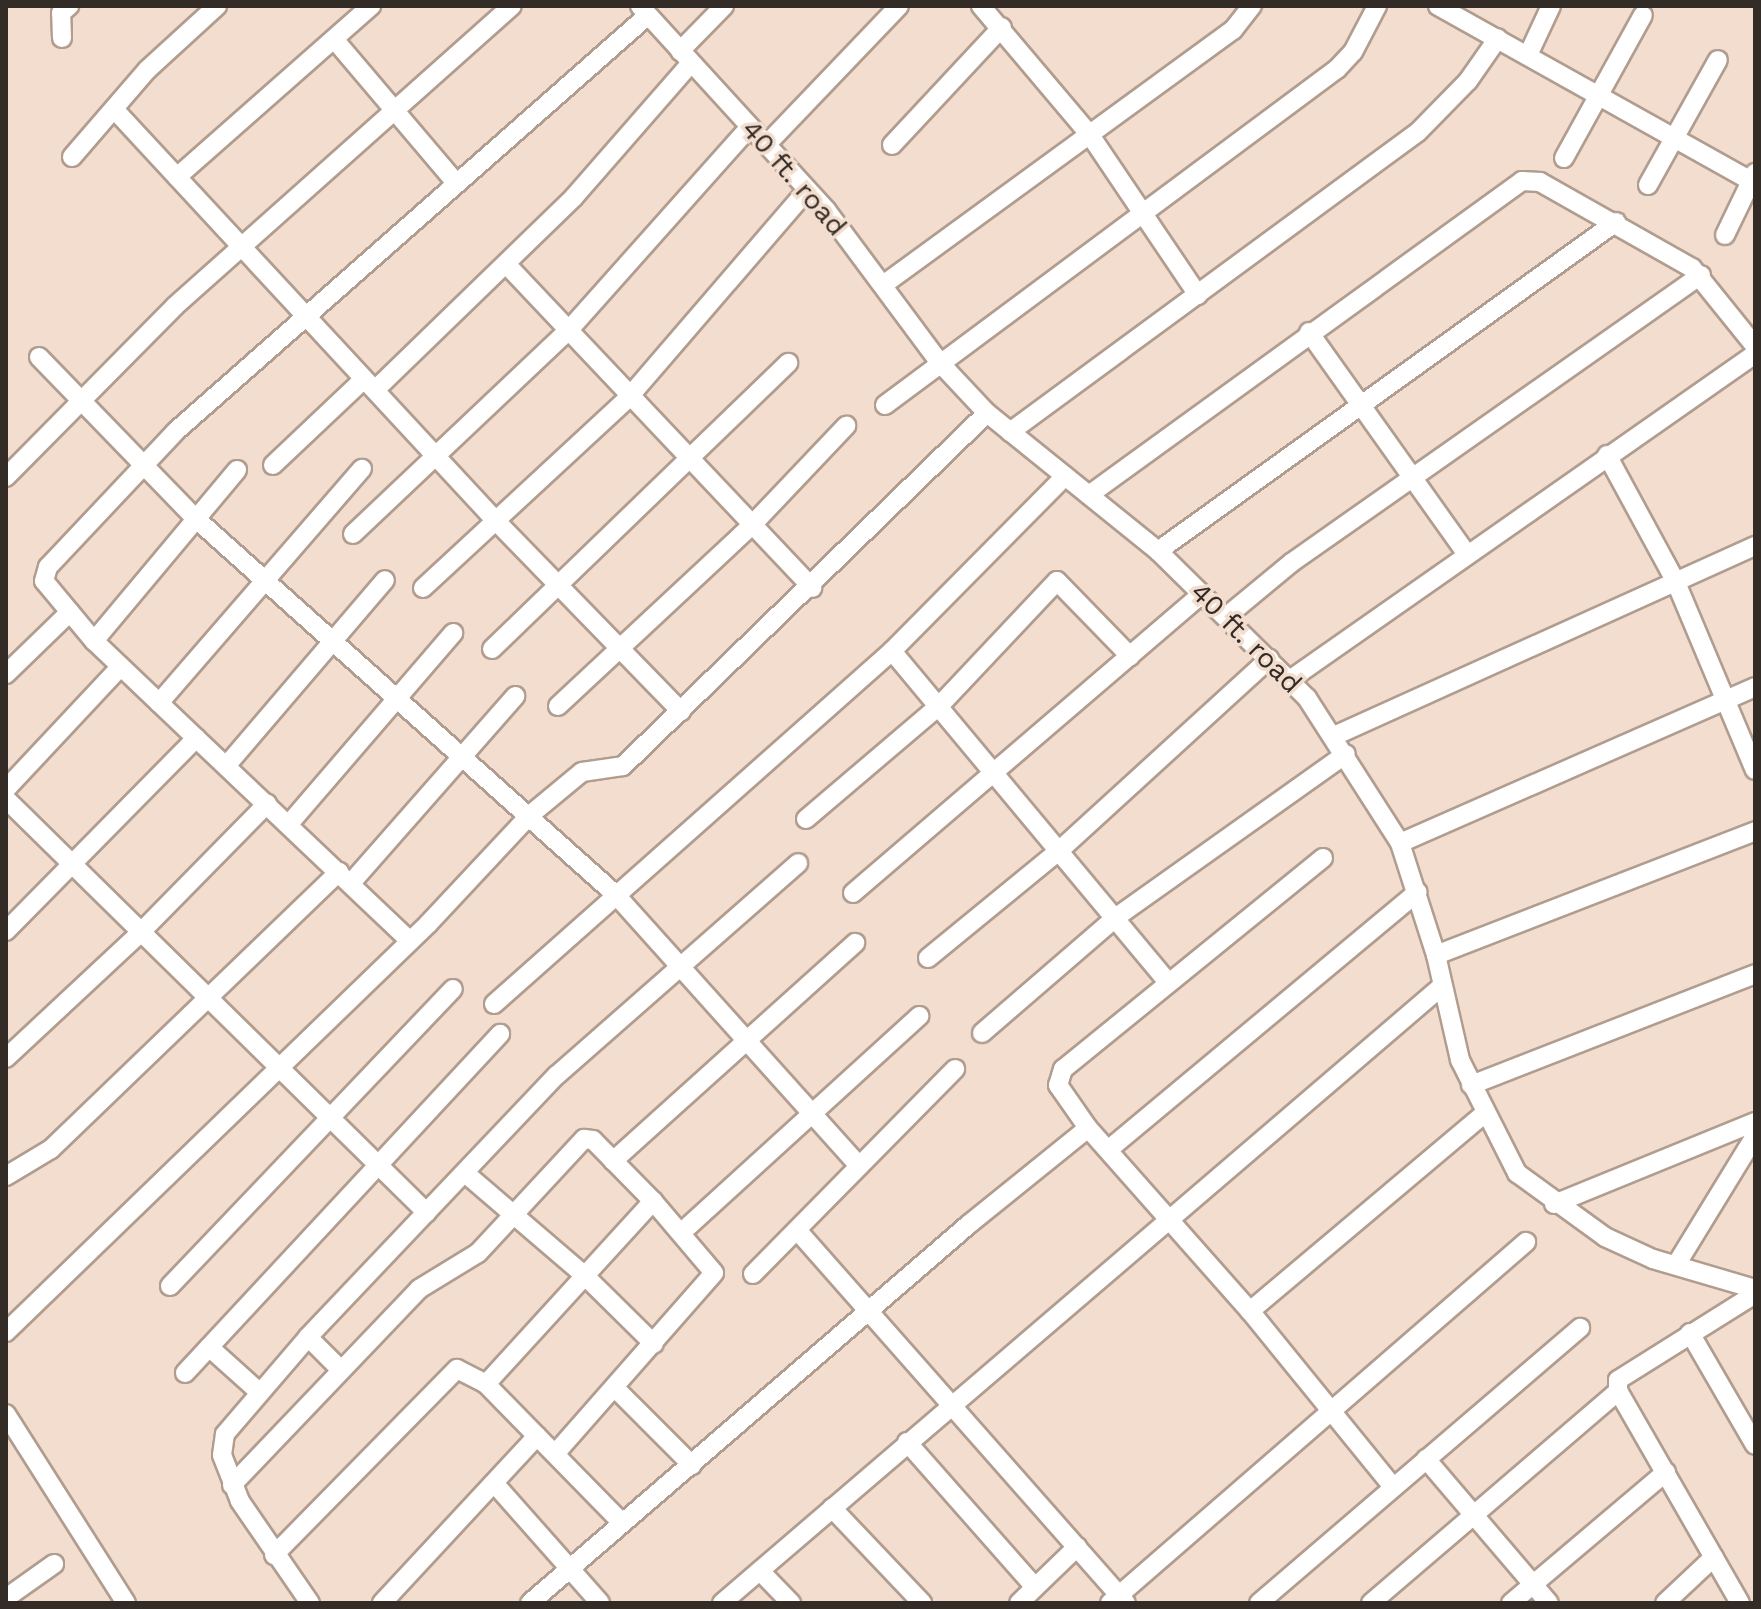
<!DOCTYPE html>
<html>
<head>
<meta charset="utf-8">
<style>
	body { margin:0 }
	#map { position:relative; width:1761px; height:1609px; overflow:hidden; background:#f2ddce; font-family:"Work Sans",sans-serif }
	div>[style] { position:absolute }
	.roads { filter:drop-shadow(2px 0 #b19d8f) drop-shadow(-2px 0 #b19d8f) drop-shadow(0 2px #b19d8f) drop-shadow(0 -2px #b19d8f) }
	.minor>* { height:18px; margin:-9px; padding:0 9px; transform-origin:9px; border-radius:9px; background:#fff }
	span { translate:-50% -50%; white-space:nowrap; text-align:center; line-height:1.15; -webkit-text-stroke:7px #f2ddce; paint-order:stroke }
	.street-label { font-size:28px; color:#332b25 }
	.frame { position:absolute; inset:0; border:8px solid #332b25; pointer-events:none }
</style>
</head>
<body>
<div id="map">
	<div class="roads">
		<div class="minor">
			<div style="left:640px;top:6px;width:277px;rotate:47.6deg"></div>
			<div style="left:827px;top:211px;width:189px;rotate:53.4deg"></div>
			<div style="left:940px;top:363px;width:69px;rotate:46.8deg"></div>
			<div style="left:987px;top:413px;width:220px;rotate:38.9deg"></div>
			<div style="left:1158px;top:551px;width:209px;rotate:44.6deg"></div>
			<div style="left:1307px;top:698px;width:172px;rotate:57.3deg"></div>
			<div style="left:1400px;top:843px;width:118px;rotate:72.2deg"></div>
			<div style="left:1436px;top:955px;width:108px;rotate:77.1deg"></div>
			<div style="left:1460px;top:1060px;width:127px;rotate:63.2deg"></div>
			<div style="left:1517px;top:1173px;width:109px;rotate:36deg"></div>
			<div style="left:1605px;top:1237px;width:53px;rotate:24.6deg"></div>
			<div style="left:1653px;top:1259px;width:106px;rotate:16.4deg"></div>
			<div style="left:981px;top:6px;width:169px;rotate:49.8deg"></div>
			<div style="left:1090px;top:135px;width:193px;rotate:56deg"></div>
			<div style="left:1438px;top:6px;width:363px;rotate:29.2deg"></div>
			<div style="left:62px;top:38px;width:25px;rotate:-92deg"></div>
			<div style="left:61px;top:13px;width:11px;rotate:-41deg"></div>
			<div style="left:334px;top:39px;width:189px;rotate:49.7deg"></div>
			<div style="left:680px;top:51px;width:63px;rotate:-45.6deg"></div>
			<div style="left:1529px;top:53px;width:52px;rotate:-64.9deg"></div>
			<div style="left:114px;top:109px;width:560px;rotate:47.17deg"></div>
			<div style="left:495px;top:520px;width:267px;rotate:45.8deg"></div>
			<div style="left:767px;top:144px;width:191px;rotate:-46.3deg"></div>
			<div style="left:892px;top:145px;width:161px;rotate:-47deg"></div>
			<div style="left:72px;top:157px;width:115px;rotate:-49.2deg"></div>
			<div style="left:147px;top:70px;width:95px;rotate:-42.4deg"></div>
			<div style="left:1564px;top:158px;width:163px;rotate:-61.1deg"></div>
			<div style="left:177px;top:177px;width:259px;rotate:-41.4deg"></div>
			<div style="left:1648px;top:185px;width:143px;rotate:-60.8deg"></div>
			<div style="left:1725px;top:235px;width:69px;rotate:-64.2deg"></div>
			<div style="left:508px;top:266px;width:443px;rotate:46.6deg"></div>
			<div style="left:883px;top:285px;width:433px;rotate:-36.1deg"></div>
			<div style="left:1233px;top:30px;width:31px;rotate:-52deg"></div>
			<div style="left:1309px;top:332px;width:271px;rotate:54.6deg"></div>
			<div style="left:39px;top:357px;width:223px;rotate:45.9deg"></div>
			<div style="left:194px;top:517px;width:567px;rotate:41.85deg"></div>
			<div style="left:616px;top:895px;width:364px;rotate:48.1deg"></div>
			<div style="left:375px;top:390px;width:277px;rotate:-44.1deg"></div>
			<div style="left:574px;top:197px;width:178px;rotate:-48.9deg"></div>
			<div style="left:885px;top:405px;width:563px;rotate:-36.63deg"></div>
			<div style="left:1337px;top:69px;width:23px;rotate:-47deg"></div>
			<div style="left:1353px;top:52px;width:52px;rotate:-62.4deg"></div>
			<div style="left:1010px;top:432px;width:506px;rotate:-36.33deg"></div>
			<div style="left:1418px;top:132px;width:71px;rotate:-45.6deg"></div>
			<div style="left:1468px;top:81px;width:52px;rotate:-55.1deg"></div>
			<div style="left:1607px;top:455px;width:142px;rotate:61.5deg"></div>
			<div style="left:1675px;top:580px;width:206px;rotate:67.2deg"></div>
			<div style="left:273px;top:465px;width:125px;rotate:-43.4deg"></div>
			<div style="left:6px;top:477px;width:240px;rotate:-45.3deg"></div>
			<div style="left:175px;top:306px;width:451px;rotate:-41.7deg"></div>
			<div style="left:1089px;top:495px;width:535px;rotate:-35.95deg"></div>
			<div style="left:1522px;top:181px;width:18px;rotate:3deg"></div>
			<div style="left:1540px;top:182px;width:175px;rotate:29.5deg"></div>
			<div style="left:1692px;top:268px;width:100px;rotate:51.1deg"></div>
			<div style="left:353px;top:534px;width:296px;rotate:-43.4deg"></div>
			<div style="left:568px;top:331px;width:273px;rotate:-48.3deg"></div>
			<div style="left:1158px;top:551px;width:564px;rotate:-35.69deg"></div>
			<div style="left:423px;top:588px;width:281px;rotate:-42.8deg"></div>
			<div style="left:629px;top:397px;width:273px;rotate:-49.3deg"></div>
			<div style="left:1227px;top:616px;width:83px;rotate:-39.6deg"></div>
			<div style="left:1291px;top:563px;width:501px;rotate:-35.09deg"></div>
			<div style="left:94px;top:641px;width:223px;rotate:-50.1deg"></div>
			<div style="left:492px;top:649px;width:412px;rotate:-44deg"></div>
			<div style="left:892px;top:651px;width:431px;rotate:50.2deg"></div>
			<div style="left:6px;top:674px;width:89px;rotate:-44.1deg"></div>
			<div style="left:1291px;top:679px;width:566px;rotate:-35.01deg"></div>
			<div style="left:159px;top:703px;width:310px;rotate:-49.1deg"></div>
			<div style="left:558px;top:706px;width:265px;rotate:-43deg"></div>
			<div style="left:752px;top:525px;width:137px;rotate:-46.5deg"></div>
			<div style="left:1334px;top:736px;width:462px;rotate:-24.3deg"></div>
			<div style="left:196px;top:738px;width:141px;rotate:-136.4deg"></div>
			<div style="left:94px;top:641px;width:78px;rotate:-129.8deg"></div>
			<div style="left:44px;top:581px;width:15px;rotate:-74deg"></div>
			<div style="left:48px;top:567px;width:187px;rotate:-46.7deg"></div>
			<div style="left:176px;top:431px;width:628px;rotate:-41.38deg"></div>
			<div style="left:227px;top:765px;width:243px;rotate:-49.5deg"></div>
			<div style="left:6px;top:789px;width:167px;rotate:-46.9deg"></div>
			<div style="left:6px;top:799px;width:590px;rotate:44.52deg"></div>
			<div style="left:806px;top:819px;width:177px;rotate:-40.4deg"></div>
			<div style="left:941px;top:704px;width:169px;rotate:-46.7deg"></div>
			<div style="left:1057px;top:581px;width:105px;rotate:45.8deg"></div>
			<div style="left:289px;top:824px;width:252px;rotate:-49.3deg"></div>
			<div style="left:1400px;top:843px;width:388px;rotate:-23.7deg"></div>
			<div style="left:1323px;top:858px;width:335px;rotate:140.9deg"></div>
			<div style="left:1063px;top:1069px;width:17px;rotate:107deg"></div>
			<div style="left:1058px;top:1085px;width:52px;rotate:55.1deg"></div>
			<div style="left:1088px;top:1128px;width:244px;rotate:48.5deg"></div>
			<div style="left:1250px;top:1311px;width:227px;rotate:50.9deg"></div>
			<div style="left:351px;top:883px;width:249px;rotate:-48.7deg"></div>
			<div style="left:853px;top:893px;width:460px;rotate:-40.6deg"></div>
			<div style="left:6px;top:931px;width:271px;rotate:-45.4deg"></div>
			<div style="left:196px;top:738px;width:295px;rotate:43.5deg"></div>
			<div style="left:1436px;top:955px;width:342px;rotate:-21.2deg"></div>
			<div style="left:928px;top:958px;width:172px;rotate:-39.3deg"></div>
			<div style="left:1061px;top:849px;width:282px;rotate:-42.4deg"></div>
			<div style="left:494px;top:1004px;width:532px;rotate:-41.57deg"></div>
			<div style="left:892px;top:651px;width:246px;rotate:-45.3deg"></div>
			<div style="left:982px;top:1033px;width:176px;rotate:-40.8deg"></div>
			<div style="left:1115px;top:918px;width:283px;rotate:-35.4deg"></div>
			<div style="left:6px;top:1058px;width:185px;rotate:-43deg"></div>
			<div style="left:141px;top:932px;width:180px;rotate:-45.5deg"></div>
			<div style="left:1471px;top:1085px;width:305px;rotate:-21.3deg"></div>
			<div style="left:1108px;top:1150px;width:403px;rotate:-39.8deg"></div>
			<div style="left:613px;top:1161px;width:326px;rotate:-42deg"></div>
			<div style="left:465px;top:1173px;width:157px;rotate:40.6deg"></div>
			<div style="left:584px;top:1275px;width:98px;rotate:44.6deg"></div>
			<div style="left:6px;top:1176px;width:52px;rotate:-31deg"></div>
			<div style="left:51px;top:1149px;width:400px;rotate:-43.9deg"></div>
			<div style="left:1554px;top:1204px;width:217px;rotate:-22.2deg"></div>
			<div style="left:797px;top:1230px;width:497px;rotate:48.6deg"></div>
			<div style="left:682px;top:1232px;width:321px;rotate:-42.3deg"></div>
			<div style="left:1676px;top:1265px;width:151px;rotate:-58.5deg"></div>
			<div style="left:753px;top:1274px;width:288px;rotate:-45.4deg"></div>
			<div style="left:170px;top:1286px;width:410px;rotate:-46.4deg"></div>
			<div style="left:1250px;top:1311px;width:306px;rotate:-40.1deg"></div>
			<div style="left:6px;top:1332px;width:587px;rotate:-44.03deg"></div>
			<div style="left:428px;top:924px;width:149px;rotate:-46.9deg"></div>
			<div style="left:530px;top:815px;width:67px;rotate:-39.6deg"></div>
			<div style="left:582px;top:772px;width:41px;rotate:-8.3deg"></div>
			<div style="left:623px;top:766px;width:507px;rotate:-44.12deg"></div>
			<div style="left:1690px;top:1333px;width:129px;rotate:59.9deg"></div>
			<div style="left:308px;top:1337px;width:45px;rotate:45deg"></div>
			<div style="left:209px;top:1347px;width:66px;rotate:41.9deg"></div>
			<div style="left:185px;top:1373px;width:463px;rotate:-47.1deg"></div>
			<div style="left:486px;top:1384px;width:248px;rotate:-47.6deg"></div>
			<div style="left:615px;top:1388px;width:109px;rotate:45deg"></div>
			<div style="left:6px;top:1414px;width:224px;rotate:57.6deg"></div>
			<div style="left:907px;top:1442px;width:193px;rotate:48.6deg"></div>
			<div style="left:1426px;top:1459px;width:189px;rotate:49.5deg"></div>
			<div style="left:494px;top:1483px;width:160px;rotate:48.5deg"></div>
			<div style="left:232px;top:1485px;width:271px;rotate:-46.3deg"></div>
			<div style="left:419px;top:1289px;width:69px;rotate:-31.4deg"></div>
			<div style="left:478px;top:1253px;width:156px;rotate:-47.1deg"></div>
			<div style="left:584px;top:1139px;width:9px;rotate:6deg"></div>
			<div style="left:593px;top:1140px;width:86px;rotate:45.5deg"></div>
			<div style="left:653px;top:1201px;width:94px;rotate:49.7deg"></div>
			<div style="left:714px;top:1273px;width:241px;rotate:131.3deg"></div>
			<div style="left:832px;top:1508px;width:131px;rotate:46.5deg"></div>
			<div style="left:274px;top:1555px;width:261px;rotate:-45.5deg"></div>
			<div style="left:457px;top:1369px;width:33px;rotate:27deg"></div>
			<div style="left:486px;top:1384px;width:194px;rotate:45.6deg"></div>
			<div style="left:760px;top:1571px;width:45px;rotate:45.9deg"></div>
			<div style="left:6px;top:1598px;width:59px;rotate:-35.3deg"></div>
			<div style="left:310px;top:1603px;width:124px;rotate:-124.5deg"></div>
			<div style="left:240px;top:1501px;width:49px;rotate:-111.4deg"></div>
			<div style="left:222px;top:1455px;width:21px;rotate:-82deg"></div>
			<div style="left:225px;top:1434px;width:128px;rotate:-49.4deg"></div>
			<div style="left:308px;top:1337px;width:361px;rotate:-46.5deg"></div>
			<div style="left:557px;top:1075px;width:321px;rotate:-41.3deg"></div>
			<div style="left:382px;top:1603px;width:228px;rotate:-47.1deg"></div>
			<div style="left:530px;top:1603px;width:579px;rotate:-40.79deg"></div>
			<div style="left:968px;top:1225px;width:154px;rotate:-38.9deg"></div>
			<div style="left:722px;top:1603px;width:948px;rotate:-40.59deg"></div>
			<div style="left:1019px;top:1603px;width:81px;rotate:-44deg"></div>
			<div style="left:1110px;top:1603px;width:551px;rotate:-40.95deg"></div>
			<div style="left:1259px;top:1603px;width:423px;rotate:-40.6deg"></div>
			<div style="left:1371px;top:1603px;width:326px;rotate:-40.6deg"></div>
			<div style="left:1511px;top:1603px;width:203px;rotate:-40.2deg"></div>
			<div style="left:1665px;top:1603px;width:67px;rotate:-43.2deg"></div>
			<div style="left:1740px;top:1603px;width:245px;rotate:-119.9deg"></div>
			<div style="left:1618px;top:1391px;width:11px;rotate:-90deg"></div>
			<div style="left:1618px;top:1380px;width:162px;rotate:-32.1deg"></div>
		</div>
	</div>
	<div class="street-label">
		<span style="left:794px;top:178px;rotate:49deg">40 ft. road</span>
		<span style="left:1246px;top:638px;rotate:45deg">40 ft. road</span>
	</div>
	<div class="frame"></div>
</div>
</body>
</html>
